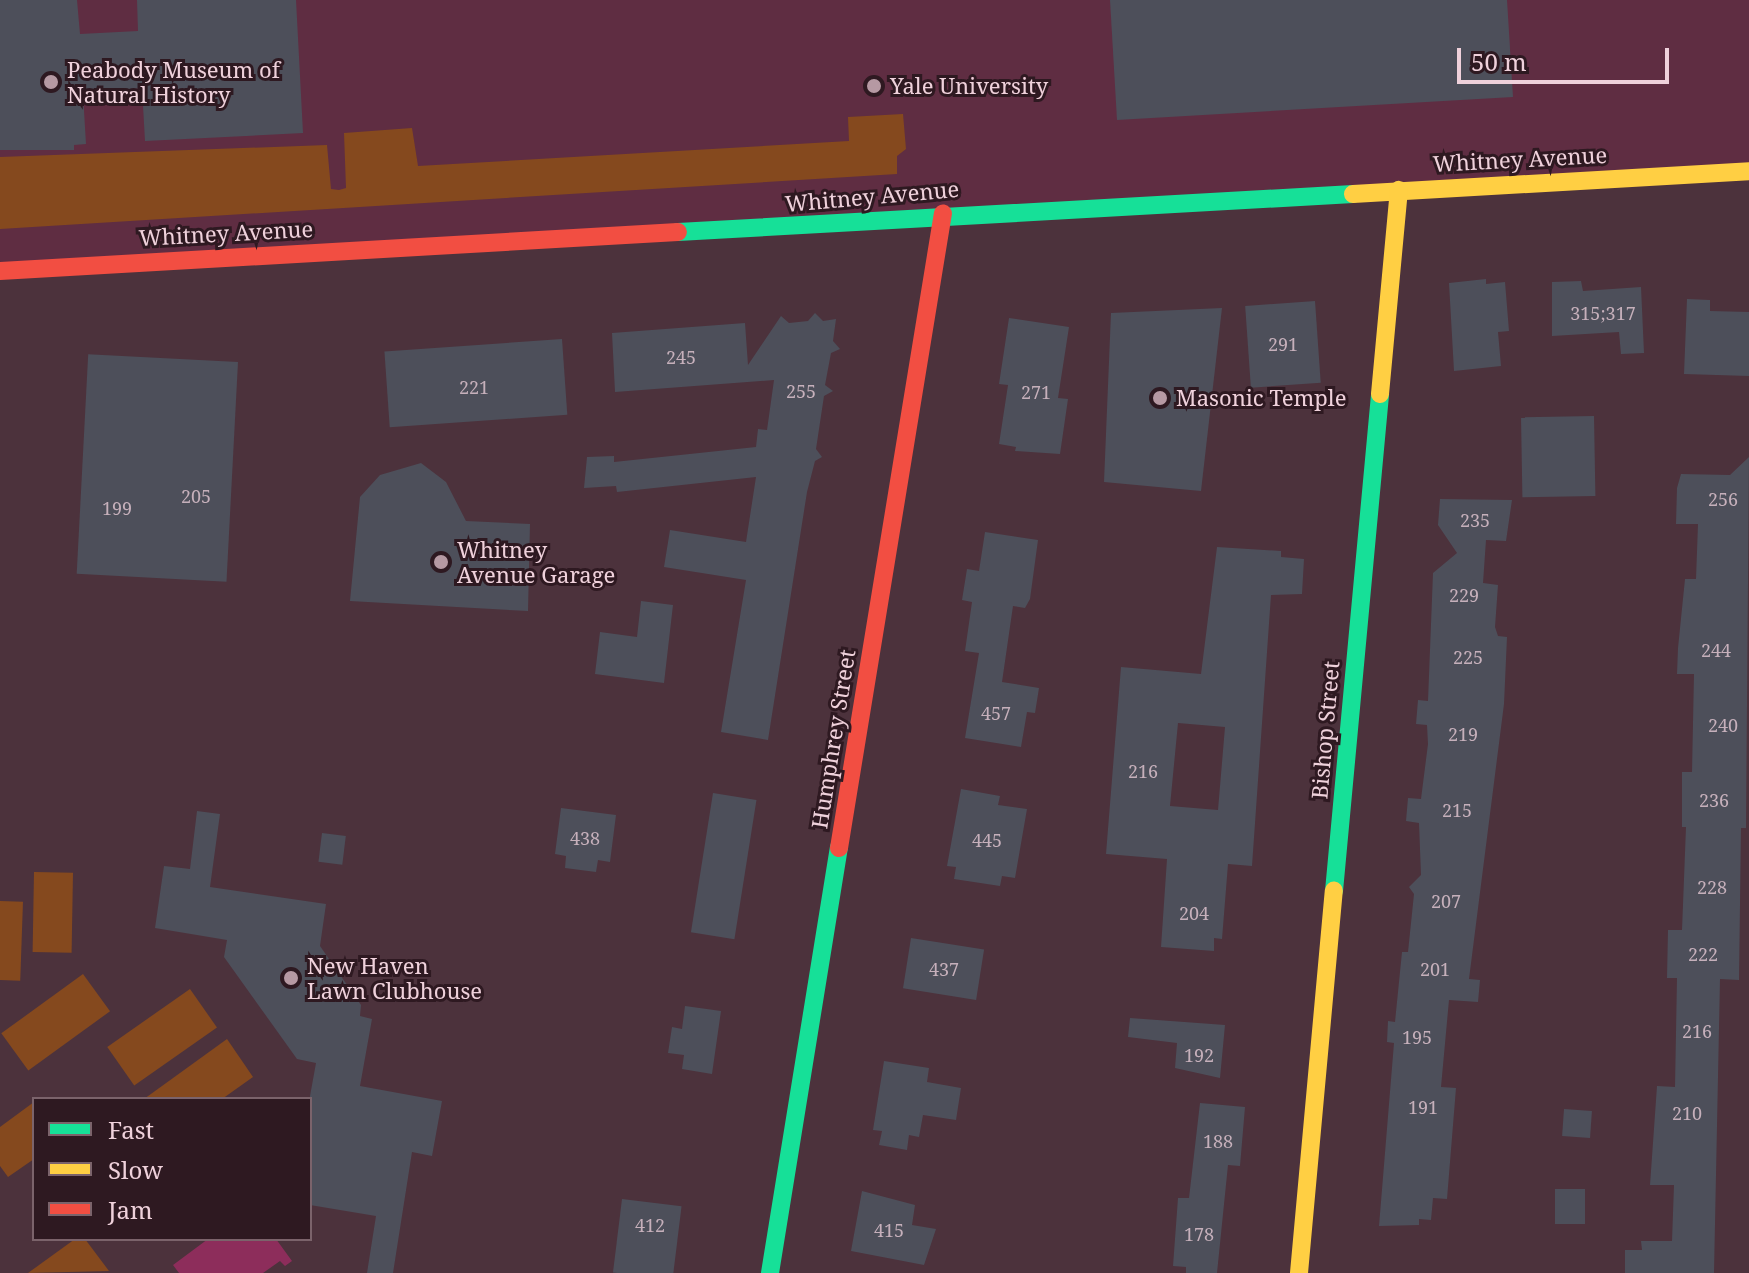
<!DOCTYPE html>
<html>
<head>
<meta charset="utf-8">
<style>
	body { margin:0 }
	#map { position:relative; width:1749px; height:1273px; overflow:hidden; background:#4c323c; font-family:"Noto Serif",serif }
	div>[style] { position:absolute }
	.built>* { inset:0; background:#5f2d42 }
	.green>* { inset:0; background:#85491e; transform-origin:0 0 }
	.water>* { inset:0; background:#8d2d5b }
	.building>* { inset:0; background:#4d4f5a; transform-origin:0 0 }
	.fast>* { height:18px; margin:-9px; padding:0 9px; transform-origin:9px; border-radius:9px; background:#16e098 }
	.slow>* { height:18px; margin:-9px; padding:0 9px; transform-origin:9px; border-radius:9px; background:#ffcf43 }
	.jam>* { height:18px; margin:-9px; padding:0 9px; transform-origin:9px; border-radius:9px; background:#f24e42 }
	.dots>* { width:22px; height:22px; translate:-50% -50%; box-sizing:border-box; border:4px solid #2e1921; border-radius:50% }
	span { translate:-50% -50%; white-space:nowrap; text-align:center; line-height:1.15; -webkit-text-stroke:6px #2e1921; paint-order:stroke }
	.number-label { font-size:18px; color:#c6b0bb }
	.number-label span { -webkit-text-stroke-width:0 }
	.poi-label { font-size:22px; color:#efd1db }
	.left { translate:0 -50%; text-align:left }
	.street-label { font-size:22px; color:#efd1db }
	.legend { position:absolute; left:32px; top:1097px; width:280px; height:144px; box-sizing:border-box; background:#2e1921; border:2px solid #7b636b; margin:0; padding:10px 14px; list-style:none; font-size:24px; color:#efd1db }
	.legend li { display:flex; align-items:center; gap:16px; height:40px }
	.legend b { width:40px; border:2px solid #7b636b }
	.scale { position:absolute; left:1457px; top:48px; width:212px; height:36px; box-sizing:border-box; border:4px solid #efd1db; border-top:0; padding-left:10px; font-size:24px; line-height:28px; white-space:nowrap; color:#efd1db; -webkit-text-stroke:6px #2e1921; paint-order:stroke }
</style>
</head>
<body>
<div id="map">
	<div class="built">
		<div style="clip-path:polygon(0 0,1749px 0,1749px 171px,0 271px)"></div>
	</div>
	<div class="green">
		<div style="clip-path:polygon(903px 114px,906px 149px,897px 156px,897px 174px,0 229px,0 157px,327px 145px,331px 189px,339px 190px,346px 188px,344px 133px,412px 128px,418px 166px,849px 141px,848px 117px)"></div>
		<div style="left:34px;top:872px;width:39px;height:80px;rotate:1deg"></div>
		<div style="left:0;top:901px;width:23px;height:79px;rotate:2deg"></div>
		<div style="left:83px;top:974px;width:46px;height:101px;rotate:54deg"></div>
		<div style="left:190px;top:989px;width:47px;height:101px;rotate:55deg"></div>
		<div style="clip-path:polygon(227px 1039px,253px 1077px,222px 1099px,144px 1099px)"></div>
		<div style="clip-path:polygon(34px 1102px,34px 1159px,8px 1177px,0 1166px,0 1127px)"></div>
		<div style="clip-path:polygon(75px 1239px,85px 1239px,109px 1271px,28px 1273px)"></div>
	</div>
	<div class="water">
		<div style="clip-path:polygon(208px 1239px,276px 1239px,292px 1261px,285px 1266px,280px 1261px,263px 1273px,179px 1273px,173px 1265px)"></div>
	</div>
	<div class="building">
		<div style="clip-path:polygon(0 0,77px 0,80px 34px,138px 31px,137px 0,296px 0,303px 133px,145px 141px,142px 88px,83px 94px,86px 144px,74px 145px,74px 150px,0 150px)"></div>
		<div style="clip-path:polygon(1110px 0,1507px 0,1513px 97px,1117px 120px)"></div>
		<div style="clip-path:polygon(1486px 279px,1486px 284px,1505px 282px,1509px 331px,1498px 332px,1501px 366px,1454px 371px,1449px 283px)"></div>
		<div style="clip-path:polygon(1581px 281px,1583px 291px,1641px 287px,1644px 353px,1621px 354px,1619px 332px,1552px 336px,1552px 282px)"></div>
		<div style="clip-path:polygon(1687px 299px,1710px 300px,1710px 311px,1749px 312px,1749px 376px,1684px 374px)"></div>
		<div style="left:1315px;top:301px;width:82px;height:70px;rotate:86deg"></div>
		<div style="clip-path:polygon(1222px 308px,1201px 491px,1104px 482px,1111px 313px)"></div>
		<div style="clip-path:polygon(815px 313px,823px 321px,836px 319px,833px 341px,840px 349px,831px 353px,825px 385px,833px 391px,824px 396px,816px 449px,822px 457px,815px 461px,807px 492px,768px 740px,721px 732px,746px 580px,664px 567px,670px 530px,746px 542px,756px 477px,617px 492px,616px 486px,584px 488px,587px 457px,614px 456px,614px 462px,756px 447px,758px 429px,767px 430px,774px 380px,615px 392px,612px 333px,745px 323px,748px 365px,781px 316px,789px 323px,808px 321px)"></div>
		<div style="clip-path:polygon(1009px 318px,1069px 327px,1058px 398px,1068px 399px,1060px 454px,1015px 451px,1016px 447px,999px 444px,1008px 385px,999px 384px)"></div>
		<div style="left:562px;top:339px;width:76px;height:178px;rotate:86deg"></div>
		<div style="left:238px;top:362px;width:220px;height:150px;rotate:93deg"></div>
		<div style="left:1594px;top:416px;width:80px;height:73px;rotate:89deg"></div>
		<div style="clip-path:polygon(1749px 457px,1746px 828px,1741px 828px,1739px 980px,1720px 979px,1714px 1273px,1625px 1273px,1625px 1250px,1642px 1250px,1641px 1241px,1672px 1241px,1674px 1185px,1650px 1185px,1657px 1086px,1675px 1087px,1677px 978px,1667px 978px,1668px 930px,1682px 930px,1686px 827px,1682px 827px,1682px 772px,1692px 772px,1694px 674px,1677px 674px,1678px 648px,1685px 579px,1696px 579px,1698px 524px,1676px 524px,1677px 488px,1681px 474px,1730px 475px)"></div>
		<div style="clip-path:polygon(421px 463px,446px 482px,466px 521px,530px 524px,528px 611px,350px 601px,360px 497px,380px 475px)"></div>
		<div style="clip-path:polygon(1440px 499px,1512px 500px,1506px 541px,1486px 540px,1483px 583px,1498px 585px,1495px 627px,1498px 636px,1507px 637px,1504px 704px,1469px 979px,1480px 980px,1478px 1002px,1449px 1000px,1441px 1087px,1456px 1088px,1447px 1199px,1433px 1198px,1431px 1220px,1419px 1219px,1419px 1225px,1379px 1226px,1394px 1043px,1387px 1042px,1388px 1021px,1395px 1022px,1402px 952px,1408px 952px,1414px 894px,1409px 887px,1421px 875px,1419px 823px,1406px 821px,1408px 798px,1421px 799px,1428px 744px,1427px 725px,1416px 724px,1418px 700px,1428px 701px,1433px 573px,1457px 553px,1438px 525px)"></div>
		<div style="clip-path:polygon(985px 532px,1038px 540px,1030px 599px,1025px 608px,1013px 606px,1002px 682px,1039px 688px,1035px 713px,1027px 712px,1021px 747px,965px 738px,979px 653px,965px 651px,972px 602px,962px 600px,967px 569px,979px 571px)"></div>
		<div style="clip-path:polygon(evenodd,1217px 547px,1281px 551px,1281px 557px,1304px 559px,1302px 594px,1271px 595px,1252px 866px,1228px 864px,1222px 939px,1214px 938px,1214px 951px,1161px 947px,1167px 859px,1106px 854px,1121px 667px,1201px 674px,1217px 547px,1178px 723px,1225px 727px,1218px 810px,1170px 806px,1178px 723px)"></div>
		<div style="clip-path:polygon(641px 601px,673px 605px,664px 683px,595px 674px,600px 632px,637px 637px)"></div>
		<div style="clip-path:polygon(961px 789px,1000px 796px,998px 805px,1027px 809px,1015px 878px,1002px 876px,1000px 886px,954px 879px,956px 867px,947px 866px)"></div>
		<div style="left:713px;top:793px;width:44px;height:141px;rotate:9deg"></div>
		<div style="clip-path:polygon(561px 808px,616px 815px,610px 862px,598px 860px,596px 872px,565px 868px,566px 856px,555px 854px)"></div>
		<div style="clip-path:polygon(197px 811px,220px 814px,210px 887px,326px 904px,320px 946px,361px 1005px,360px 1016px,372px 1019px,360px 1086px,442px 1101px,432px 1156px,412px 1152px,393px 1273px,367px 1273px,376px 1216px,310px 1205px,310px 1096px,316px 1063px,297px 1059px,224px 957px,227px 940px,155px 928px,164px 866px,190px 869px)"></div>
		<div style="left:322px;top:833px;width:24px;height:29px;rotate:7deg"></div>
		<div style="left:911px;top:938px;width:74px;height:51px;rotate:9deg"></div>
		<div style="clip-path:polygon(685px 1006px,721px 1011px,712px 1074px,682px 1069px,684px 1055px,668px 1053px,672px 1027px,682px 1029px)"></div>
		<div style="clip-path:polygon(1130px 1018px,1225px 1025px,1220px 1078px,1175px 1068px,1177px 1043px,1128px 1037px)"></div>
		<div style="clip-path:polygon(884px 1061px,929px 1068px,927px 1082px,961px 1088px,956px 1120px,923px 1115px,919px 1137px,909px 1135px,907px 1150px,879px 1145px,882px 1131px,873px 1130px)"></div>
		<div style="clip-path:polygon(1200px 1103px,1245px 1107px,1240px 1166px,1228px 1165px,1217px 1273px,1186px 1273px,1186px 1267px,1173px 1266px,1178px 1198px,1189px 1198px)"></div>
		<div style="left:1564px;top:1109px;width:28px;height:27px;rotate:4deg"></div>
		<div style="left:1555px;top:1189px;width:30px;height:35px"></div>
		<div style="clip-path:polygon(862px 1191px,915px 1205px,912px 1225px,936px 1229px,924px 1265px,851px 1251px)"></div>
		<div style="left:622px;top:1199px;width:60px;height:74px;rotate:7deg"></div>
	</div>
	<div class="fast">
		<div style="left:678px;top:232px;width:676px;rotate:-3.22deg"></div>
		<div style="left:1334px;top:891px;width:499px;rotate:-84.7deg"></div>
		<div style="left:770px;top:1273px;width:431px;rotate:-80.8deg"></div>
	</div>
	<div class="slow">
		<div style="left:1353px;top:194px;width:397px;rotate:-3.3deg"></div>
		<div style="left:1380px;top:394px;width:205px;rotate:-84.7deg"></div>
		<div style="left:1299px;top:1273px;width:384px;rotate:-84.8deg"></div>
	</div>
	<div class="jam">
		<div style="left:0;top:271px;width:679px;rotate:-3.29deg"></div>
		<div style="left:839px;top:848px;width:643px;rotate:-80.7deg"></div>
	</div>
	<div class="dots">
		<div style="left:51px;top:82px;background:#b699a3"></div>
		<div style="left:874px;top:86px;background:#b699a3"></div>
		<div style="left:1160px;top:398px;background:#b699a3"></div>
		<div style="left:441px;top:562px;background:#b699a3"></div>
		<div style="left:291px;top:978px;background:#b699a3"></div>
	</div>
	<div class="number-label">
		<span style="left:1603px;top:313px">315;317</span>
		<span style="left:1283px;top:344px">291</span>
		<span style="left:681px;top:357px">245</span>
		<span style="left:474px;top:387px">221</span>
		<span style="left:801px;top:391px">255</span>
		<span style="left:1036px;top:392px">271</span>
		<span style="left:196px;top:496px">205</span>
		<span style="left:1723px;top:499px">256</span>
		<span style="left:117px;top:508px">199</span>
		<span style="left:1475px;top:520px">235</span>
		<span style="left:1464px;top:595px">229</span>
		<span style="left:1716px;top:650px">244</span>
		<span style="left:1468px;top:657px">225</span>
		<span style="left:996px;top:713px">457</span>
		<span style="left:1723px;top:725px">240</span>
		<span style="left:1463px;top:734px">219</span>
		<span style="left:1143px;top:771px">216</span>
		<span style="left:1714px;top:800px">236</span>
		<span style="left:1457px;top:810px">215</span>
		<span style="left:585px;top:838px">438</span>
		<span style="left:987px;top:840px">445</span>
		<span style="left:1712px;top:887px">228</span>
		<span style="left:1446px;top:901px">207</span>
		<span style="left:1194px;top:913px">204</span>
		<span style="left:1703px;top:954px">222</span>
		<span style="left:944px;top:969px">437</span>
		<span style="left:1435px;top:969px">201</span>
		<span style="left:1697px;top:1031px">216</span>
		<span style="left:1417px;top:1037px">195</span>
		<span style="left:1199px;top:1055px">192</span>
		<span style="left:1423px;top:1107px">191</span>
		<span style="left:1687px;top:1113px">210</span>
		<span style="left:1218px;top:1141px">188</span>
		<span style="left:650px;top:1225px">412</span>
		<span style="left:889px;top:1230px">415</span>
		<span style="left:1199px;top:1234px">178</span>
	</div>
	<div class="poi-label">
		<span class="left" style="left:67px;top:82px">Peabody Museum of<br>Natural History</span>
		<span class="left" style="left:890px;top:86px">Yale University</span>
		<span class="left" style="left:1176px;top:398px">Masonic Temple</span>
		<span class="left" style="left:457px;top:562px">Whitney<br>Avenue Garage</span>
		<span class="left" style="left:307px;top:978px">New Haven<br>Lawn Clubhouse</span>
	</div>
	<div class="street-label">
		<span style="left:1520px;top:159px;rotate:-3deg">Whitney Avenue</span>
		<span style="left:872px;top:196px;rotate:-5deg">Whitney Avenue</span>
		<span style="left:226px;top:233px;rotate:-3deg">Whitney Avenue</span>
		<span style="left:1325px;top:730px;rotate:-85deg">Bishop Street</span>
		<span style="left:833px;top:739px;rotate:-81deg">Humphrey Street</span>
	</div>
	<ul class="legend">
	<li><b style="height:10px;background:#16e098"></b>Fast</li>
	<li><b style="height:10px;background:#ffcf43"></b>Slow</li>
	<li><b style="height:10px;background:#f24e42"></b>Jam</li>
	</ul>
	<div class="scale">50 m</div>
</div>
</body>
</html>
